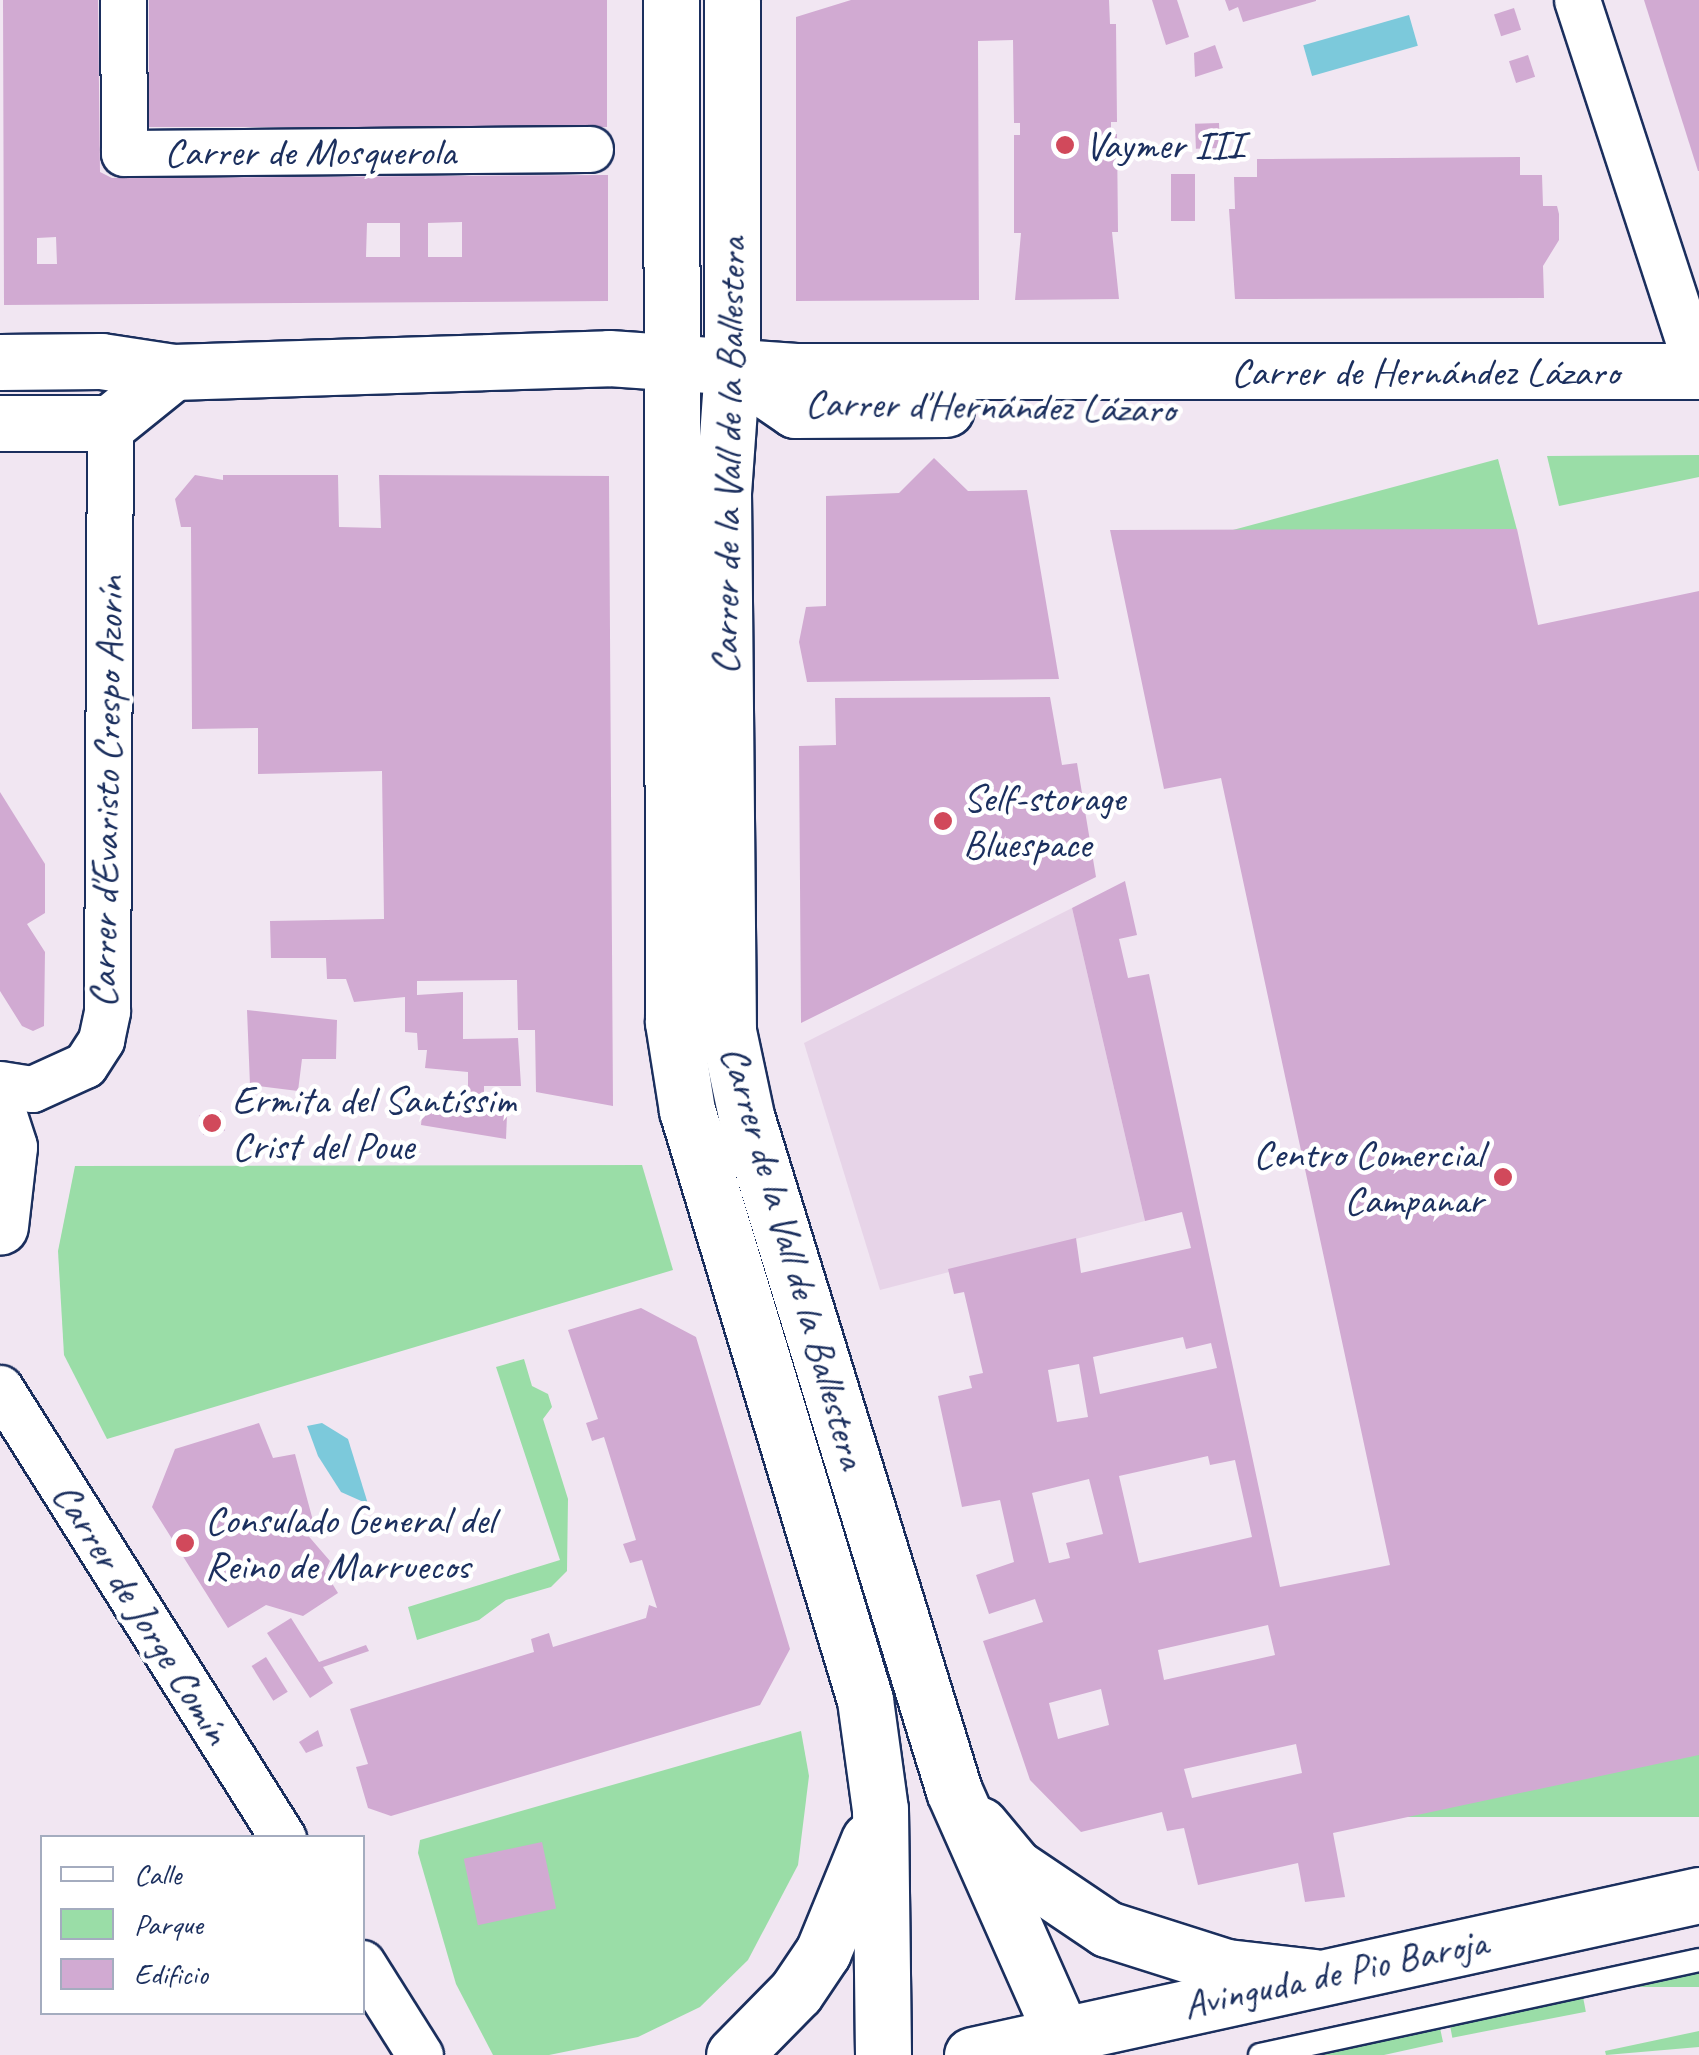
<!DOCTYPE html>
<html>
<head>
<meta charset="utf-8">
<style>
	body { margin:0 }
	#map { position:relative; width:1699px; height:2055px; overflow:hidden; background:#f1e6f2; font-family:Caveat,sans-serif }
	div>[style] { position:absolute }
	.built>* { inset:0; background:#e7d4e8 }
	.green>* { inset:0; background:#9adda7; transform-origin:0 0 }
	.water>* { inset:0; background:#7cc9db; transform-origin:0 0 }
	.building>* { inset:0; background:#d1aad2; transform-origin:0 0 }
	.roads { filter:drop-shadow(2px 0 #1b2f5e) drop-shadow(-2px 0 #1b2f5e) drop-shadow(0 2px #1b2f5e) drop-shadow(0 -2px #1b2f5e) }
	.service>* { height:22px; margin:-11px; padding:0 11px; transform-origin:11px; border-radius:11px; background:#fff }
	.minor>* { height:45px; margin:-22.5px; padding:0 22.5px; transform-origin:22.5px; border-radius:22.5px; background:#fff }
	.tertiary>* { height:55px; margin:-27.5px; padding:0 27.5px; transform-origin:27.5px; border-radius:27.5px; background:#fff }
	.primary>* { height:55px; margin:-27.5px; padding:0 27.5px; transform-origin:27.5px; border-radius:27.5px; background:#fff }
	.dots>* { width:28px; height:28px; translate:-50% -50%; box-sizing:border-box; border:5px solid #fff; border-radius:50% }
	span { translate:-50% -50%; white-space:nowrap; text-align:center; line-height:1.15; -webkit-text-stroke:9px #fff; paint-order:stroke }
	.poi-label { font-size:40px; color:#1b2f5e }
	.left { translate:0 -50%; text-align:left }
	.right { translate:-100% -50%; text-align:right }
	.street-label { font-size:40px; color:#1b2f5e }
	.legend { position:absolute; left:40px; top:1835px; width:325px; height:180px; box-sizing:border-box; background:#fff; border:2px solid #a4acbf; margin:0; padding:12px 18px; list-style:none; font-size:30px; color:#1b2f5e }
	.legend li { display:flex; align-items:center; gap:20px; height:50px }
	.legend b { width:50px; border:2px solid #a4acbf }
</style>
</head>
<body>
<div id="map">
	<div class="built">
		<div style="clip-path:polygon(1072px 908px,1145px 1221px,880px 1290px,804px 1043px)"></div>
	</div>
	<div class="green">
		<div style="clip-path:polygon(1699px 455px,1699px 477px,1559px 506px,1547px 456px)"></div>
		<div style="left:1498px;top:459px;width:73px;height:388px;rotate:75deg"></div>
		<div style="clip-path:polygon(642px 1165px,673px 1270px,107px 1439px,64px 1355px,58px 1251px,75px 1166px)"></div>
		<div style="clip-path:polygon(524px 1359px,532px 1386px,548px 1394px,552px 1407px,543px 1419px,568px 1499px,567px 1571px,551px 1587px,506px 1600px,479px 1620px,417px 1640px,408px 1607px,560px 1560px,496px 1367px)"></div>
		<div style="clip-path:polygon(801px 1731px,809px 1776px,798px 1865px,748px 1960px,700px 2007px,638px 2037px,549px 2055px,493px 2055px,456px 1984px,418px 1853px,420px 1840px)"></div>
		<div style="left:1699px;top:1755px;width:62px;height:374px;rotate:90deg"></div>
		<div style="left:1699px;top:1972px;width:15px;height:108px;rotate:90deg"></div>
		<div style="left:1583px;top:1997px;width:15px;height:136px;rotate:79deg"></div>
		<div style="clip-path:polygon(1440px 2028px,1443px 2042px,1384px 2055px,1312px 2055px)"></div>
		<div style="clip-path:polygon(1699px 2031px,1699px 2047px,1606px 2055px,1605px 2051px)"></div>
	</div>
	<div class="water">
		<div style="left:1409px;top:15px;width:32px;height:110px;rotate:74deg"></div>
		<div style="clip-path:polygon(322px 1423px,348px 1439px,368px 1504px,341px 1492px,318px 1456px,307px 1426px)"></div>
	</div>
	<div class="building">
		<div style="clip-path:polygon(evenodd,3px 0,98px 0,100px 172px,112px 178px,608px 175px,608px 301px,4px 305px,3px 0,462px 222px,462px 257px,428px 257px,428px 223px,462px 222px,3px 0,367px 223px,400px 223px,400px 257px,366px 257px,367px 223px,3px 0,56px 237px,57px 264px,37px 264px,37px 238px,56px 237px)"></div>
		<div style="left:149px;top:0;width:458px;height:127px"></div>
		<div style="clip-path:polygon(851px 0,1109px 0,1110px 24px,1116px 24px,1117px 122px,1111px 122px,1111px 134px,1117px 134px,1118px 232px,1112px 232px,1119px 299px,1015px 300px,1021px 233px,1014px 233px,1014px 135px,1020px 135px,1020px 123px,1014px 123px,1013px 40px,978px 41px,979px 300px,796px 301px,796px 17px)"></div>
		<div style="clip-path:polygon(1152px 0,1177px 0,1189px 37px,1166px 45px)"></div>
		<div style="clip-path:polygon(1225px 0,1316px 0,1316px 1px,1243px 22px,1238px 7px,1229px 11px)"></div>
		<div style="clip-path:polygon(1644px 0,1699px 0,1699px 171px,1698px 171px)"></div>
		<div style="left:1514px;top:8px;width:23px;height:21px;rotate:72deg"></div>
		<div style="clip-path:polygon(1215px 45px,1223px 68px,1195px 77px,1194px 53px)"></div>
		<div style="left:1528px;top:55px;width:23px;height:20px;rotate:72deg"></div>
		<div style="left:1219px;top:123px;width:25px;height:24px;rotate:88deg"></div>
		<div style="clip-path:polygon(1520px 157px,1520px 175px,1542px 175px,1543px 206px,1557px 206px,1559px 214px,1559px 240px,1543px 266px,1544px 298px,1235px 299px,1229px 209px,1235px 209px,1234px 177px,1257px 177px,1257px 159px)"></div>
		<div style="left:1171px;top:174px;width:24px;height:47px"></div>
		<div style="clip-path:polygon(934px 458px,968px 491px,1027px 490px,1059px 679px,807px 682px,799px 642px,806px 607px,826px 606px,826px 496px,899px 493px)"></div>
		<div style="clip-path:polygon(195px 475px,223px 480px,223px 475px,338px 475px,339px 527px,381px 528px,379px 475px,609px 476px,613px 1106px,536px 1092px,535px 1030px,518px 1030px,517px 980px,417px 981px,417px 995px,463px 992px,463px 1039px,518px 1038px,521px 1086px,484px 1086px,484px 1097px,468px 1096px,468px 1072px,425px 1068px,427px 1050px,418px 1050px,417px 1033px,405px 1032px,405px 997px,354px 1002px,346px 979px,327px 979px,326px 958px,271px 958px,270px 921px,384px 919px,382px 771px,258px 774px,258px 728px,192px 729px,191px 527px,181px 527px,175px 499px)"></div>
		<div style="clip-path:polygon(evenodd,1517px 529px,1538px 625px,1699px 591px,1699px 1755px,1333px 1833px,1345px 1897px,1305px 1902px,1298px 1863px,1198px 1885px,1184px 1828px,1167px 1831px,1162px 1812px,1081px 1832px,1030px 1780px,983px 1641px,1043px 1622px,1035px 1599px,989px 1614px,976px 1575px,1014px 1562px,1000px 1500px,962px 1507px,938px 1396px,972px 1388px,969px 1376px,983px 1373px,964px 1292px,954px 1294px,948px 1269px,1076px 1238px,1081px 1273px,1191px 1248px,1182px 1212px,1145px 1221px,1072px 908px,1125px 881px,1137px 935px,1119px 939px,1128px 978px,1149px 974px,1280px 1587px,1390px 1565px,1221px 778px,1164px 789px,1110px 530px,1517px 529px,1183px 1337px,1186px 1349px,1211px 1343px,1217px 1368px,1100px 1394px,1093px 1357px,1183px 1337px,1517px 529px,1079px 1364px,1088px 1417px,1057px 1422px,1048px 1370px,1079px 1364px,1517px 529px,1208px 1456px,1210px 1465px,1235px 1460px,1252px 1537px,1139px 1563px,1119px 1476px,1208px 1456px,1517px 529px,1089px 1479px,1103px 1534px,1066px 1543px,1070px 1558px,1049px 1563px,1032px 1493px,1089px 1479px,1517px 529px,1268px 1625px,1275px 1655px,1164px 1680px,1158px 1650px,1268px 1625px,1517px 529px,1101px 1689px,1109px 1725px,1058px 1739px,1049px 1703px,1101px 1689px,1517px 529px,1296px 1744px,1302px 1773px,1192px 1798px,1184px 1769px,1296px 1744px)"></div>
		<div style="clip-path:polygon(1050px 697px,1062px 765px,1077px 763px,1096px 877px,801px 1023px,799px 746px,836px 745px,835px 698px)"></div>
		<div style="clip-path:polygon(0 792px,45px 864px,45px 913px,27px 924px,45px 952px,44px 1026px,33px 1031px,22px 1026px,0 991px)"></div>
		<div style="clip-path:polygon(247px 1010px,337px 1020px,336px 1059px,302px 1059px,298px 1091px,250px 1085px)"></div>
		<div style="clip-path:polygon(424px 1097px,507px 1115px,506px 1139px,421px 1125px)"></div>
		<div style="left:221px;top:1111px;width:20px;height:22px;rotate:79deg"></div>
		<div style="clip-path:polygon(641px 1308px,696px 1337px,790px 1649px,760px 1705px,391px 1816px,368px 1808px,356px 1767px,368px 1764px,350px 1709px,534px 1652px,531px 1639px,549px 1633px,553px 1647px,646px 1618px,649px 1605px,657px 1608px,642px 1560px,630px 1563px,623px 1544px,636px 1540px,604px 1437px,592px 1441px,586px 1423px,598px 1419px,568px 1330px)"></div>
		<div style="clip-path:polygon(259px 1423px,273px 1458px,295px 1454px,315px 1528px,305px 1532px,330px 1561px,325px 1572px,338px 1593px,303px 1616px,266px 1605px,228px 1628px,152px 1507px,175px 1449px)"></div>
		<div style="clip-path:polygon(291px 1618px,319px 1662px,366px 1645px,369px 1651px,323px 1667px,333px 1683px,310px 1698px,267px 1633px)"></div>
		<div style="left:266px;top:1657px;width:41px;height:17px;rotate:58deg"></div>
		<div style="clip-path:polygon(318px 1730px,323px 1746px,306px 1753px,299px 1742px)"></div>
		<div style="left:542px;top:1842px;width:68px;height:80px;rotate:78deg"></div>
	</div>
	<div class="roads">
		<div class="service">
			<div style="left:1260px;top:2055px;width:449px;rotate:-12.2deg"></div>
		</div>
		<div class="minor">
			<div style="left:123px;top:0;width:153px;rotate:89.6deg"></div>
			<div style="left:124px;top:153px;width:466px;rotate:-0.5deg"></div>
			<div style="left:1577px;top:0;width:393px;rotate:71.9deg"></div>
			<div style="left:0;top:1084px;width:32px;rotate:9deg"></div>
			<div style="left:32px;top:1089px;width:58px;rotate:-24.4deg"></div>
			<div style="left:85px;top:1065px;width:30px;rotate:-57deg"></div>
			<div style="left:101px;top:1040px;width:30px;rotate:-78deg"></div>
			<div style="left:107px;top:1011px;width:588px;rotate:-89.71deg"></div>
			<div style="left:0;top:1388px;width:532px;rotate:57.83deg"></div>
			<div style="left:362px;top:1963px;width:109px;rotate:57.8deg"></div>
		</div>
		<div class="tertiary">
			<div style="left:671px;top:0;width:1022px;rotate:89.89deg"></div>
			<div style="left:673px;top:1022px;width:89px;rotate:81deg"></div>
			<div style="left:687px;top:1110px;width:616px;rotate:73.21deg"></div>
			<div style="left:865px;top:1700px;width:110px;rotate:82.2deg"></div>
			<div style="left:880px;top:1809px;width:246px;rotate:89.3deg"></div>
			<div style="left:732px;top:0;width:367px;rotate:90deg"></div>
			<div style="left:732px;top:367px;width:125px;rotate:94.1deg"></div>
			<div style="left:723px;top:492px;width:539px;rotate:89.47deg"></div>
			<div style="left:728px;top:1031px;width:87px;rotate:78deg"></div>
			<div style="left:746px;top:1116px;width:706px;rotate:72.87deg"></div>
			<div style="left:954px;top:1791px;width:289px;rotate:66.1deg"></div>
			<div style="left:0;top:362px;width:101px;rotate:-0.6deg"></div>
			<div style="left:101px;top:361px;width:73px;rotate:8.7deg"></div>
			<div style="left:173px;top:372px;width:436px;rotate:-1.8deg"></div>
			<div style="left:609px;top:358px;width:187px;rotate:4deg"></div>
			<div style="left:796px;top:371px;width:903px"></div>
			<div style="left:734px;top:368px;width:74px;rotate:34.5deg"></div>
			<div style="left:795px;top:410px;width:151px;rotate:-0.4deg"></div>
			<div style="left:0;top:423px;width:110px"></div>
			<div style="left:110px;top:423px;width:81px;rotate:-39deg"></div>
			<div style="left:0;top:1119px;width:29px;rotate:72deg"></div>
			<div style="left:9px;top:1147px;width:80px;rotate:96.5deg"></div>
			<div style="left:980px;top:1825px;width:55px;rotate:50.2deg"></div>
			<div style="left:1015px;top:1867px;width:111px;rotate:34deg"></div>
			<div style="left:1107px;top:1929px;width:126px;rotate:17.6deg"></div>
			<div style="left:1227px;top:1967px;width:88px;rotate:6.6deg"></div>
			<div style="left:734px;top:2055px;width:88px;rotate:-45.5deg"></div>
			<div style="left:796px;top:1992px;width:48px;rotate:-56deg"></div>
			<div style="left:823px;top:1952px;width:121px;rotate:-67.7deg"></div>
		</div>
		<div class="primary">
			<div style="left:972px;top:2055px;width:744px;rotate:-12.41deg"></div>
		</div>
	</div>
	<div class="dots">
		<div style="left:1065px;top:145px;background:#d1495b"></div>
		<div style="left:943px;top:821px;background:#d1495b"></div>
		<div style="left:212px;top:1123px;background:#d1495b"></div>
		<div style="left:1503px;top:1177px;background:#d1495b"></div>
		<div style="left:185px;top:1543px;background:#d1495b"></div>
	</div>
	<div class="poi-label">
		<span class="left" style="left:1085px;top:145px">Vaymer III</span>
		<span class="left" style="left:963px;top:821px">Self-storage<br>Bluespace</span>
		<span class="left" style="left:232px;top:1123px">Ermita del Santíssim<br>Crist del Poue</span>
		<span class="right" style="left:1483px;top:1177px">Centro Comercial<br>Campanar</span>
		<span class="left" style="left:205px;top:1543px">Consulado General del<br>Reino de Marruecos</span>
	</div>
	<div class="street-label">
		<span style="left:310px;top:152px">Carrer de Mosquerola</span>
		<span style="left:1425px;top:372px">Carrer de Hernández Lázaro</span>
		<span style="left:990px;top:406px;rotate:1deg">Carrer d'Hernández Lázaro</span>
		<span style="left:728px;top:456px;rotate:-89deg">Carrer de la Vall de la Ballestera</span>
		<span style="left:106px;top:792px;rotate:-89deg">Carrer d'Evaristo Crespo Azorín</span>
		<span style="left:794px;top:1257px;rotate:74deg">Carrer de la Vall de la Ballestera</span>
		<span style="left:142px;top:1613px;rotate:58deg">Carrer de Jorge Comín</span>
		<span style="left:1335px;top:1973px;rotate:-12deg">Avinguda de Pio Baroja</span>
	</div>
	<ul class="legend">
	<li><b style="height:12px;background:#fff"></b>Calle</li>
	<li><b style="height:28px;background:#9adda7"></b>Parque</li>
	<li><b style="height:28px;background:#d1aad2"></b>Edificio</li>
	</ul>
</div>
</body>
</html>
